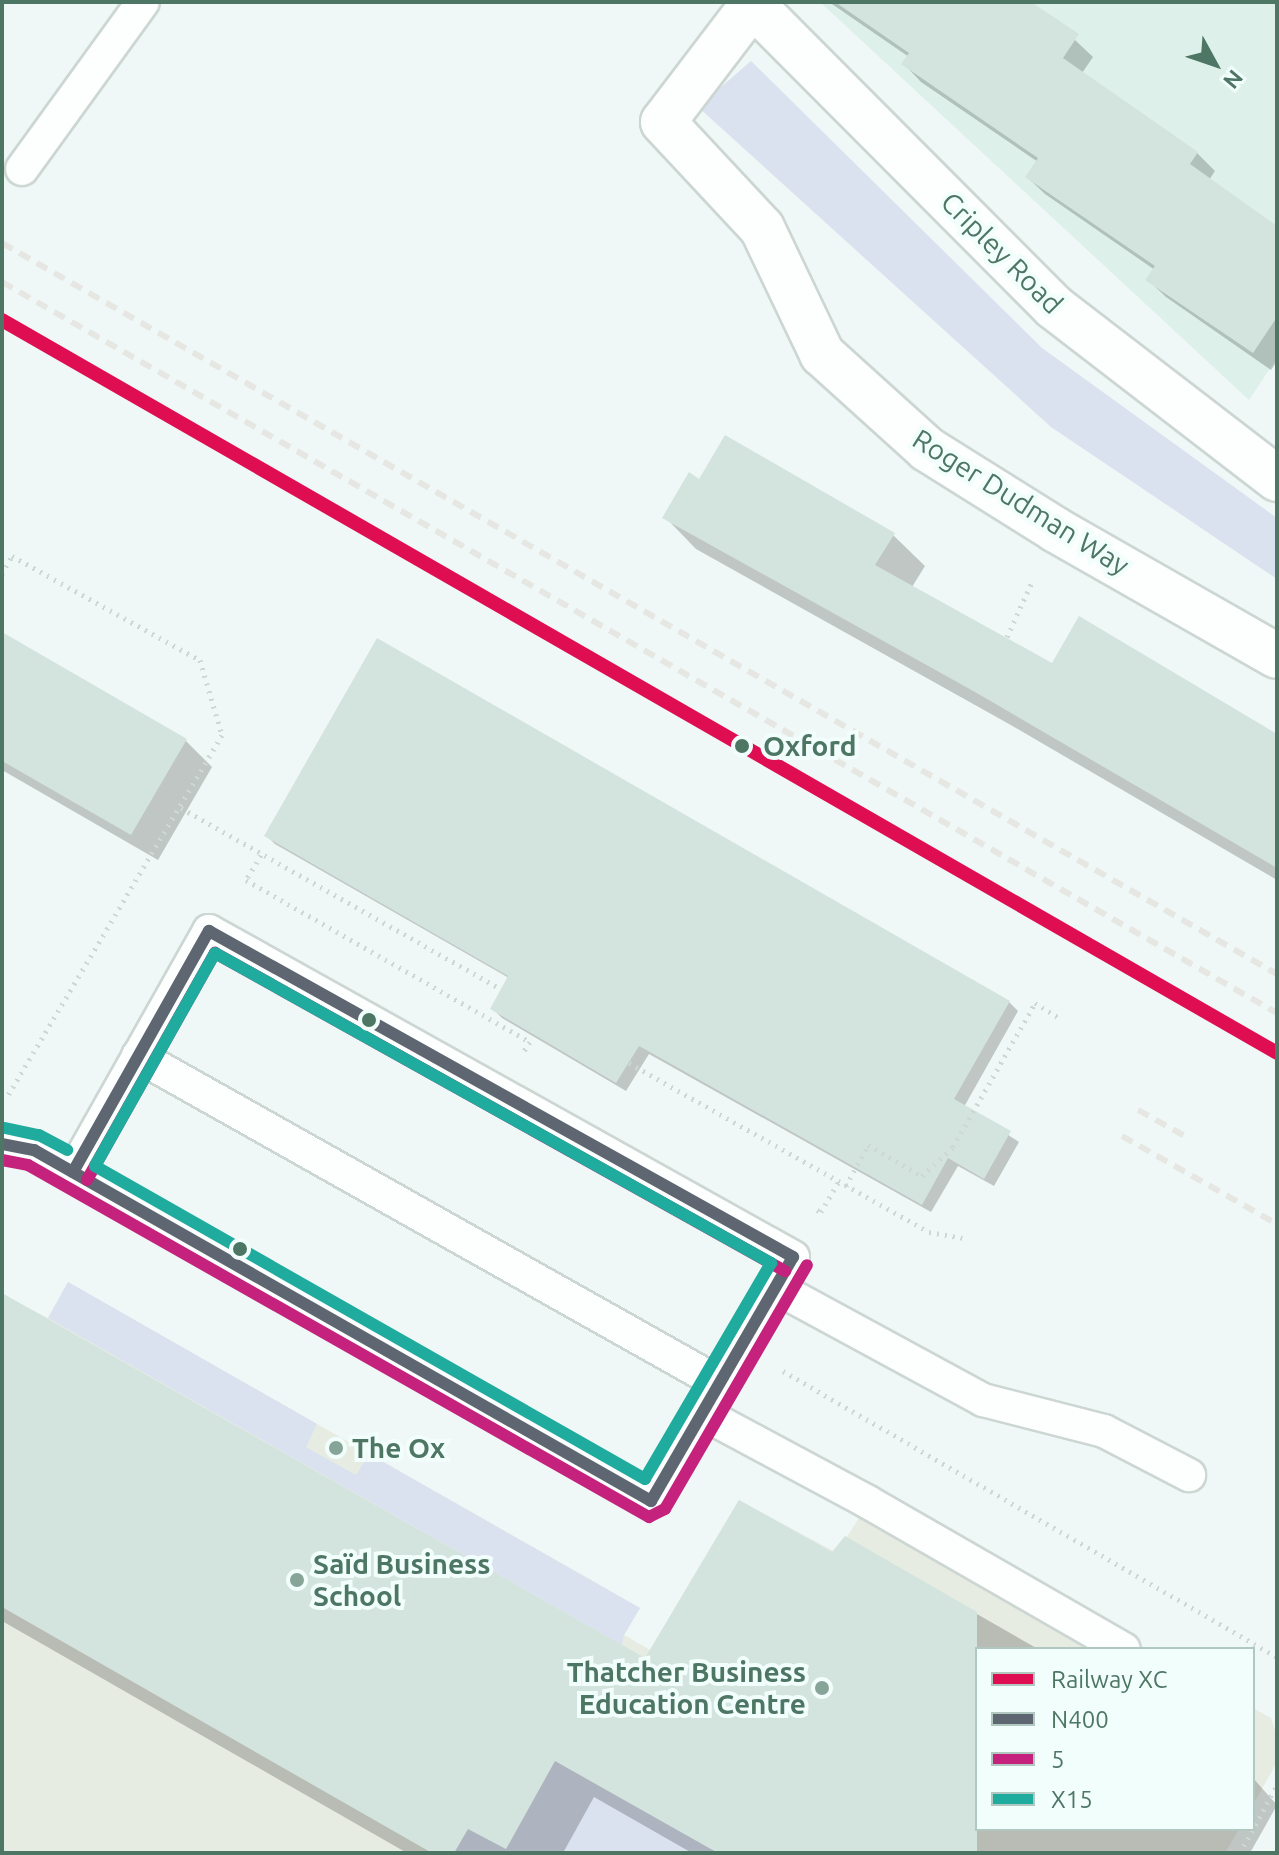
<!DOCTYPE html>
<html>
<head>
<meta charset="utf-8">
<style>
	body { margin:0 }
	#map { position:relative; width:1279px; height:1855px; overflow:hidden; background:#eff8f6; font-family:Ubuntu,sans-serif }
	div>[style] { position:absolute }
	.residential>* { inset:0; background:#ddf0ea }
	.education>* { inset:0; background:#e7ece3 }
	.green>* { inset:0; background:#dae2ef }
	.shadow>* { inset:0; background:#0003 }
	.building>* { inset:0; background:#d3e3dd }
	.path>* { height:5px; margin-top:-2.5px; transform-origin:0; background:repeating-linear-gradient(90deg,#cdd8d4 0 2px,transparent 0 8px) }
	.roads { filter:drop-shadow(2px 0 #ccd6d2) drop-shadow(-2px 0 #ccd6d2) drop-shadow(0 2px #ccd6d2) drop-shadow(0 -2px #ccd6d2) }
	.service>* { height:32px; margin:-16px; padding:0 16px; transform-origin:16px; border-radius:16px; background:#fdfefe }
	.minor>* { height:44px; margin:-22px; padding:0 22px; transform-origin:22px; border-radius:22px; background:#fdfefe }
	.rail>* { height:6px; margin-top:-3px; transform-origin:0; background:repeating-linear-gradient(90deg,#e6e6e3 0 12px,transparent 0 20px) }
	.bus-1>* { height:12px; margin:-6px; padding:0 6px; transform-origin:6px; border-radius:6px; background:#5e6671 }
	.bus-2>* { height:12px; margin:-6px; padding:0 6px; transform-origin:6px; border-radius:6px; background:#c4227d }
	.bus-3>* { height:12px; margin:-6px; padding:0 6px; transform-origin:6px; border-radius:6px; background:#1fac9e }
	.rail-1>* { height:14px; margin:-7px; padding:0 7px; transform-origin:7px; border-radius:7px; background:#df0d52 }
	.dots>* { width:22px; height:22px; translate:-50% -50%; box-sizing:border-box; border:4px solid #f1fefc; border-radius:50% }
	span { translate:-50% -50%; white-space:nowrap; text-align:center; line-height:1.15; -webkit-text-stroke:8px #f1fefc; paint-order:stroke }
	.street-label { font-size:28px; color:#4e7664 }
	.stop-label { font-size:28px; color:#4e7664; font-weight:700 }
	.left { translate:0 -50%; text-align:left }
	.poi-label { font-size:28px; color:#4e7664; font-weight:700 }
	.right { translate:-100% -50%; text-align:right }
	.frame { position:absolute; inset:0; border:4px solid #4e7664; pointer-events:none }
	.legend { position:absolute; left:975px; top:1647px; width:280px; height:184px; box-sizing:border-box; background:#f1fefc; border:2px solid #b0c8bf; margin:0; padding:10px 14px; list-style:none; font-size:24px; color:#4e7664 }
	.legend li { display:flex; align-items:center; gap:16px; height:40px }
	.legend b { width:40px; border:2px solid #b0c8bf }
	.north { position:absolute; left:1175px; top:24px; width:80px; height:80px; -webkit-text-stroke:6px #f1fefc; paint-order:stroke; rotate:130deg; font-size:22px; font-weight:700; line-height:32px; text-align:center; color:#4e7664 }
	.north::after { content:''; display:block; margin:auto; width:28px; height:36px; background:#4e7664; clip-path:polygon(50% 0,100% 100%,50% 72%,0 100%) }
</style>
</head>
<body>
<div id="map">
	<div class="residential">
		<div style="clip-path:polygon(820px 2px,1277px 2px,1277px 358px,1249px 400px)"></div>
	</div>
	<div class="education">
		<div style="clip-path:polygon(68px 1282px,640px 1608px,624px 1635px,652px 1651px,685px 1615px,674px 1609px,739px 1500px,837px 1553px,872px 1497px,1147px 1649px,977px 1649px,977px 1829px,1239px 1829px,1225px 1853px,2px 1853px,2px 1309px,13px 1300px,48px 1318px)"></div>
		<div style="clip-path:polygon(1253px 1708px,1271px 1718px,1277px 1737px,1277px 1762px,1253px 1805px)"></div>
	</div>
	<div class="green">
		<div style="clip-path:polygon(751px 61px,1042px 348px,1277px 518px,1277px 579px,1051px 427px,698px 107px)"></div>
		<div style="clip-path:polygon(68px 1282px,317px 1424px,306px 1447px,356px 1475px,369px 1454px,640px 1608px,624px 1635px,622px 1645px,48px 1318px)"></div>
		<div style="clip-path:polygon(556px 1759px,587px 1779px,718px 1853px,454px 1853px,468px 1829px,506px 1849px)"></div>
	</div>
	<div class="shadow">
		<div style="clip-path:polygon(829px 2px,1019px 2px,1075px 40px,1093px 57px,1082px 73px,1197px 153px,1215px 171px,1209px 180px,1277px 228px,1277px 361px,1271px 370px,1166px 297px,1148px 280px,1155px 270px,1045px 194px,1027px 177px,1038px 162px,921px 82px,904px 64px,909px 57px)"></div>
		<div style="clip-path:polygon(700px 481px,893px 535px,925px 566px,912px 587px,1053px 666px,1277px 736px,1277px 880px,1009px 724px,696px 549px,665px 517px)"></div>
		<div style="clip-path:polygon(8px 638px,186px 741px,212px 767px,158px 860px,2px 770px,2px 647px)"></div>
		<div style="clip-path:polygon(266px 835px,1009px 1002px,1018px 1011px,964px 1107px,1019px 1142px,994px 1186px,958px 1166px,931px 1212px,649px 1054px,626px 1091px,502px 1018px,492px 1008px,509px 978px,275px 844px)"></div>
		<div style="clip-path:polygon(2px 1312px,645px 1660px,833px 1554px,846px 1539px,1038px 1649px,977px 1649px,977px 1829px,1253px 1829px,1253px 1778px,1277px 1805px,1250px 1853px,692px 1853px,594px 1797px,563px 1853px,407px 1853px,2px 1621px)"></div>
	</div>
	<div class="building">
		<div style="clip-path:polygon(835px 2px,1031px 2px,1079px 34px,1063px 58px,1198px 152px,1190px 164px,1277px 226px,1277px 317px,1253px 353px,1145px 280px,1155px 266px,1025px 177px,1038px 158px,901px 64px,909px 53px)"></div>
		<div style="clip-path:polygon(725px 435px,895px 533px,875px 565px,1052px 663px,1079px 616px,1277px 734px,1277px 868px,975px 692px,662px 518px,689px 472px,699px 479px)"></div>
		<div style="clip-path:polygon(2px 632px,187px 739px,131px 835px,2px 761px)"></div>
		<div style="clip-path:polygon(377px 638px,1010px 1001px,954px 1099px,1011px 1131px,984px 1179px,948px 1158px,922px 1205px,639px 1046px,616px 1083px,490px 1009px,508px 976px,264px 836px)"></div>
		<div style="clip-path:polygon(2px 1293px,645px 1658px,739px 1500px,832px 1552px,845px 1536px,977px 1612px,977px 1853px,718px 1853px,555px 1761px,506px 1849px,468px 1829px,454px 1853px,432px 1853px,2px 1607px)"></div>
	</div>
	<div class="path">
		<div style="left:2px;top:574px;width:21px;rotate:-61deg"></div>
		<div style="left:12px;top:556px;width:215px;rotate:29deg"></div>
		<div style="left:200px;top:660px;width:78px;rotate:73.7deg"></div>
		<div style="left:222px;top:735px;width:419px;rotate:120.7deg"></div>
		<div style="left:1007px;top:637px;width:60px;rotate:-65.6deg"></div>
		<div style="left:181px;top:808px;width:368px;rotate:29.5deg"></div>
		<div style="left:261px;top:855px;width:29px;rotate:121deg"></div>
		<div style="left:246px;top:880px;width:327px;rotate:29.7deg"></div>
		<div style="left:530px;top:1042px;width:11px;rotate:124deg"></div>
		<div style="left:629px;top:1063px;width:344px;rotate:29.4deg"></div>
		<div style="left:929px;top:1232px;width:34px;rotate:10deg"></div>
		<div style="left:846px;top:1186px;width:47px;rotate:-61.8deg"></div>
		<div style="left:868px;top:1145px;width:62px;rotate:29.9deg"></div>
		<div style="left:922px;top:1176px;width:42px;rotate:-43.1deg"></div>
		<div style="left:953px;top:1147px;width:166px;rotate:-60.3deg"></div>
		<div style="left:1035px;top:1003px;width:31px;rotate:32deg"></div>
		<div style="left:817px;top:1210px;width:4px;rotate:27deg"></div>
		<div style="left:821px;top:1212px;width:34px;rotate:-60deg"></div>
		<div style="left:783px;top:1371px;width:571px;rotate:30.07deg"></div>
		<div style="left:1240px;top:1853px;width:77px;rotate:-61.4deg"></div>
	</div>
	<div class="roads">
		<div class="service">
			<div style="left:22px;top:169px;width:206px;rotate:-54.1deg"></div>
			<div style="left:138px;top:1056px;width:667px;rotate:29.37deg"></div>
			<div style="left:2px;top:1144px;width:33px;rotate:11deg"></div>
			<div style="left:34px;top:1150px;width:710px;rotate:29.63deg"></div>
			<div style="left:651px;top:1501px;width:282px;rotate:-59.8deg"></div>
			<div style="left:793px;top:1257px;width:669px;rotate:-150.83deg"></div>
			<div style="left:209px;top:931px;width:277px;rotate:119.4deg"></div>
			<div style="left:775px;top:1287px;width:237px;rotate:28.5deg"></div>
			<div style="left:983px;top:1400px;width:125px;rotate:14.4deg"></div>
			<div style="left:1104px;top:1431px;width:96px;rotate:27.4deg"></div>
			<div style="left:702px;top:1413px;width:188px;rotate:28.2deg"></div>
			<div style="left:868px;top:1502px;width:295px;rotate:29.9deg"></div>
		</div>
		<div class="minor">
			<div style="left:750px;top:2px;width:431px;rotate:45.1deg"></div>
			<div style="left:1054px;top:307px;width:282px;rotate:37.6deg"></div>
			<div style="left:753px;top:4px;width:148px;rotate:127.3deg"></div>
			<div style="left:663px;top:122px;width:145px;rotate:47deg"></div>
			<div style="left:762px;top:228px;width:140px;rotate:64.5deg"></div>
			<div style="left:822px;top:354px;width:142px;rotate:42.1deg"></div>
			<div style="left:927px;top:449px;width:152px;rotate:32.1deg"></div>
			<div style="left:1056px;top:530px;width:254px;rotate:29.7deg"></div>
		</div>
	</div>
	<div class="rail">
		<div style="left:2px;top:243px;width:1470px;rotate:29.83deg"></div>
		<div style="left:2px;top:282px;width:1470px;rotate:29.83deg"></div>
		<div style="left:1138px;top:1110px;width:60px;rotate:29.1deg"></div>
		<div style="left:1122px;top:1136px;width:178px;rotate:29.6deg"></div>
	</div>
	<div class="bus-1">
		<div style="left:2px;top:1144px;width:33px;rotate:11deg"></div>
		<div style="left:34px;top:1150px;width:710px;rotate:29.63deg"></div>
		<div style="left:651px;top:1501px;width:282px;rotate:-59.8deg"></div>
		<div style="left:73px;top:1172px;width:277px;rotate:-60.6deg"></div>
		<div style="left:209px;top:931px;width:669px;rotate:29.17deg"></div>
	</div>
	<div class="bus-2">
		<div style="left:2px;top:1160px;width:26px;rotate:11deg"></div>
		<div style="left:28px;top:1165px;width:714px;rotate:29.55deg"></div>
		<div style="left:649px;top:1517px;width:18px;rotate:-27deg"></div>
		<div style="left:665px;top:1509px;width:282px;rotate:-59.8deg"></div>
		<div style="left:87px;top:1180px;width:261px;rotate:-60.6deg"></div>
		<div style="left:215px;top:953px;width:653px;rotate:29.16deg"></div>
	</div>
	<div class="bus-3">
		<div style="left:215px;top:953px;width:637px;rotate:29.14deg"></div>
		<div style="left:771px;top:1263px;width:250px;rotate:120.3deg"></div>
		<div style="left:645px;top:1479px;width:633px;rotate:-150.36deg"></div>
		<div style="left:95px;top:1166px;width:244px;rotate:-60.6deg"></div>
		<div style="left:5px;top:1128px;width:35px;rotate:12deg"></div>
		<div style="left:39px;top:1135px;width:32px;rotate:28deg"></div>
	</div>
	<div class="rail-1">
		<div style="left:2px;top:320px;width:1471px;rotate:29.89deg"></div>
	</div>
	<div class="dots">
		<div style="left:742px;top:746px;background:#4e7664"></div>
		<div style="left:369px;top:1020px;background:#4e7664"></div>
		<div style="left:240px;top:1249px;background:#4e7664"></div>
		<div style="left:336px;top:1448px;background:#86a497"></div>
		<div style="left:297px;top:1580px;background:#86a497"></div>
		<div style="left:822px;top:1688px;background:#86a497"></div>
	</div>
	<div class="street-label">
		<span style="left:1002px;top:253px;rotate:45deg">Cripley Road</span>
		<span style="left:1021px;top:502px;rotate:32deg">Roger Dudman Way</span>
	</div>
	<div class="stop-label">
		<span class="left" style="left:763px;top:746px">Oxford</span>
	</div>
	<div class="poi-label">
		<span class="left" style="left:352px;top:1448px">The Ox</span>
		<span class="left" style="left:313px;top:1580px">Saïd Business<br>School</span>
		<span class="right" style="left:806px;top:1688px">Thatcher Business<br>Education Centre</span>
	</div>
	<div class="frame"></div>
	<ul class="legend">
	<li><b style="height:10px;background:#df0d52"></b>Railway XC</li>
	<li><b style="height:10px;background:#5e6671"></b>N400</li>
	<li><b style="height:10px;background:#c4227d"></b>5</li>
	<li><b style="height:10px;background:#1fac9e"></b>X15</li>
	</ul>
	<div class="north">N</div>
</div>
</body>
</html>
